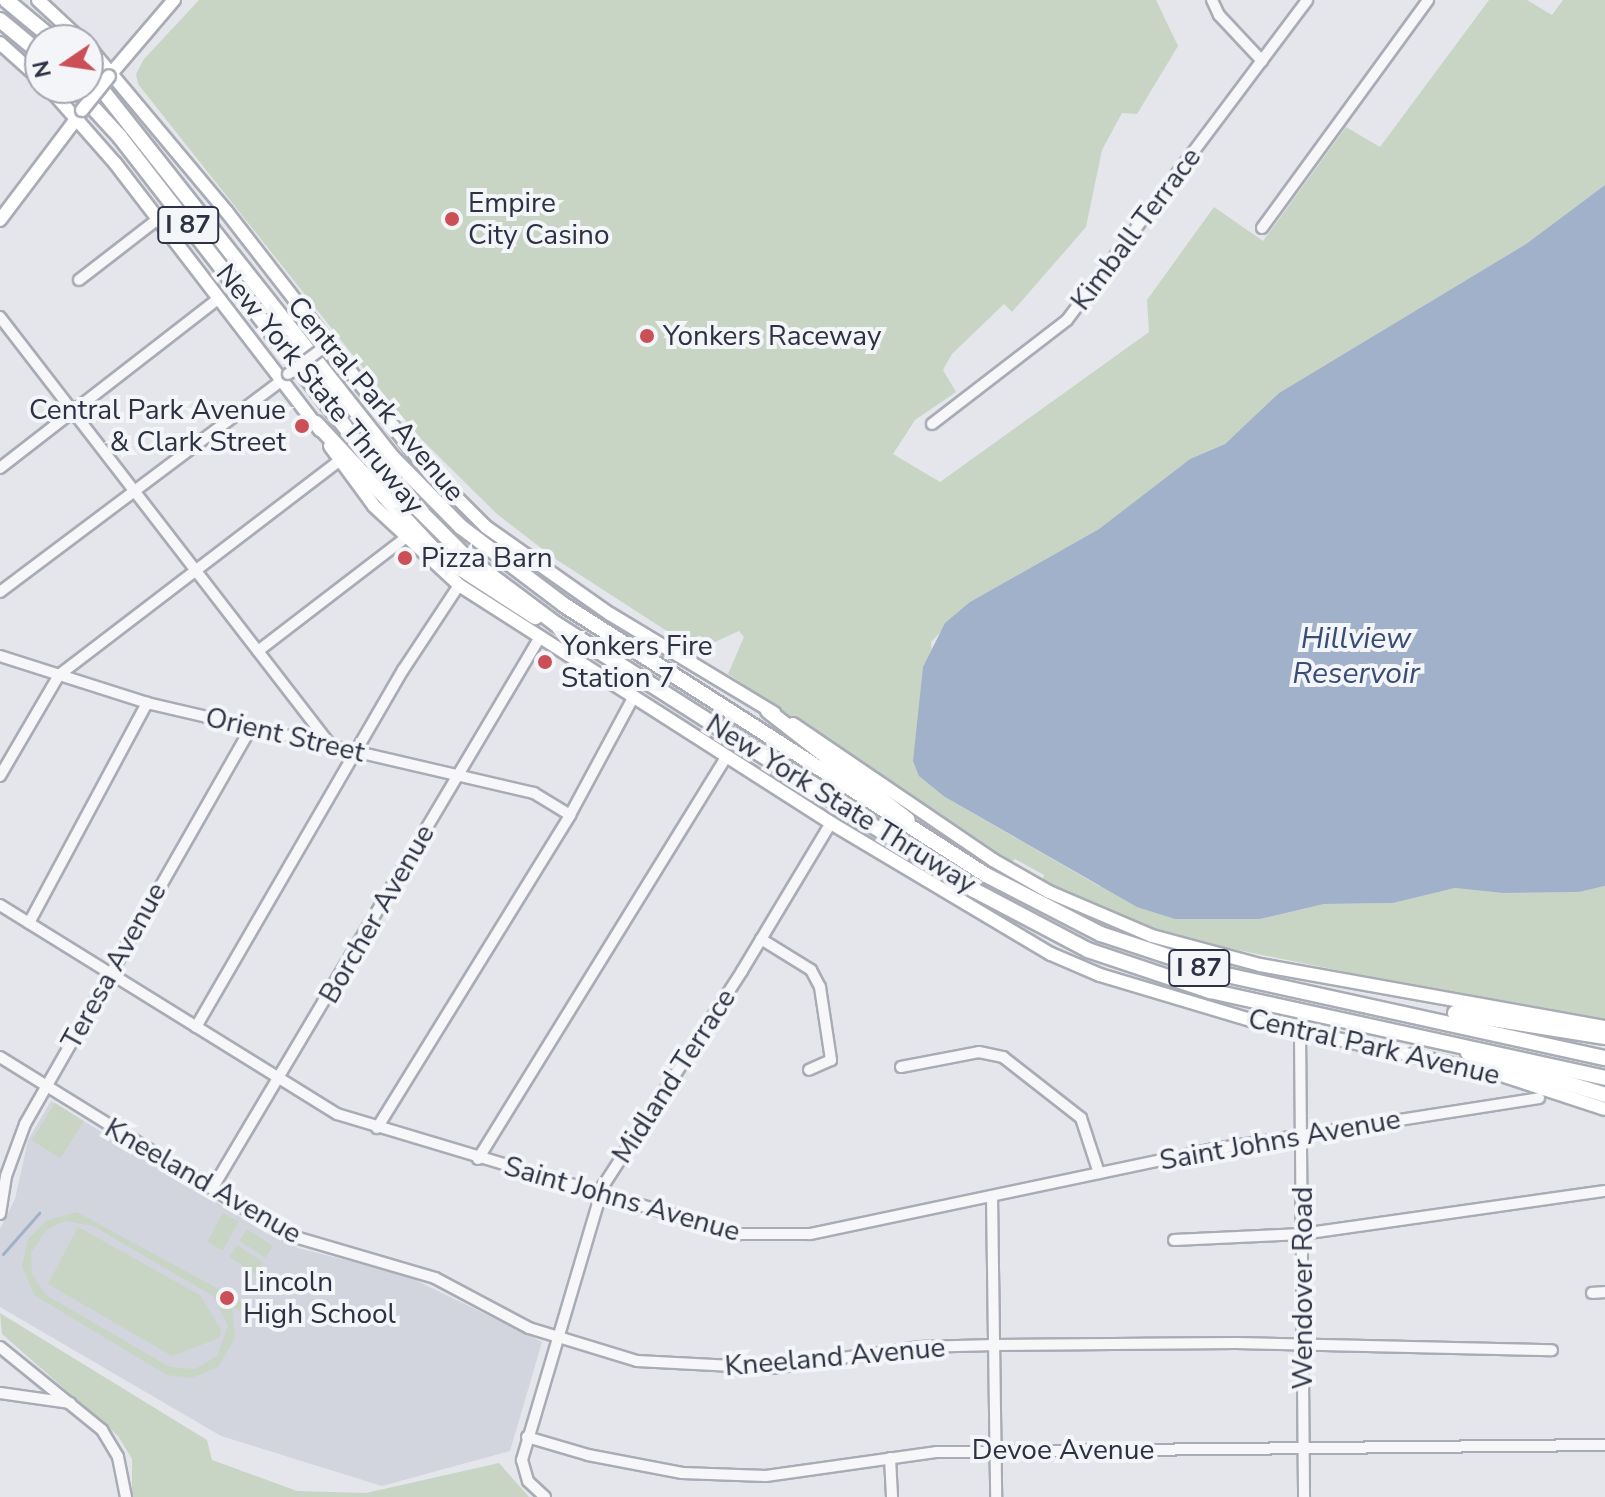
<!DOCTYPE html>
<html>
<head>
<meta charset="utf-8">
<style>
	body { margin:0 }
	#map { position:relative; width:1605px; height:1497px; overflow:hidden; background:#e4e6eb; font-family:"Nunito Sans",sans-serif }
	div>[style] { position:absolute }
	.built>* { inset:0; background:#d2d5dd }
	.green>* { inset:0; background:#c8d5c5; transform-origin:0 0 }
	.water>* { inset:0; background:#a1b1ca }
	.stream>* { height:3px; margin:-1.5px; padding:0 1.5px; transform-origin:1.5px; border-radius:1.5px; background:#a1b1ca }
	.roads { filter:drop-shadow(2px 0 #a9acb5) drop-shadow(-2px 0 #a9acb5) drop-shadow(0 2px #a9acb5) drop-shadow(0 -2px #a9acb5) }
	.minor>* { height:10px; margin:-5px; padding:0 5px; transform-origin:5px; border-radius:5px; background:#f7f7fa }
	.major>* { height:12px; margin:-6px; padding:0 6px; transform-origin:6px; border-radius:6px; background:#fff }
	.highway>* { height:14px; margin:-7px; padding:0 7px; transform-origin:7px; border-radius:7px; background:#fff }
	.bridges { filter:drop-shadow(2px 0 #a9acb5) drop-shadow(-2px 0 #a9acb5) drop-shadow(0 2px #a9acb5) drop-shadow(0 -2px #a9acb5) }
	.minor-bridge>* { height:10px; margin:-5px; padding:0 5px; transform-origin:5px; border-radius:5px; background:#f7f7fa }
	.major-bridge>* { height:12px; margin:-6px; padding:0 6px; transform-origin:6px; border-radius:6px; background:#fff }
	.dots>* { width:22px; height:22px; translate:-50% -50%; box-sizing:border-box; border:4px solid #f4f5f8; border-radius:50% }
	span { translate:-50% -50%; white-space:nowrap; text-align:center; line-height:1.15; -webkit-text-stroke:8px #f4f5f8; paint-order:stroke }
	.shield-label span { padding:2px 6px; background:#f4f5f8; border:2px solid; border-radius:6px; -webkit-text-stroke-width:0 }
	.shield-label { font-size:26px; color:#2c3243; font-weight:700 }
	.poi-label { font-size:28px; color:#2c3243 }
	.left { translate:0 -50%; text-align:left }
	.right { translate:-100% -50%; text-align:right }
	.street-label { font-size:28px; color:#2c3243 }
	.water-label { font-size:30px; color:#374d76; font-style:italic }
	.north { position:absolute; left:24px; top:24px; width:80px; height:80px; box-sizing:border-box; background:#f4f5f8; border:2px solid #a4a7b0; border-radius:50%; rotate:257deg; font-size:22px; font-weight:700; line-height:32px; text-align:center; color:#2c3243 }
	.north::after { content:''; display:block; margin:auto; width:28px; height:36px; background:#ca4f56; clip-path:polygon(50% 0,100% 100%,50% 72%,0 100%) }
</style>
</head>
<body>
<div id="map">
	<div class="built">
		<div style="clip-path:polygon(51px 1101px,266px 1233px,298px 1248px,405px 1275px,542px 1342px,510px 1451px,382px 1486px,221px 1436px,0 1307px,0 1229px,15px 1199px,28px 1140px)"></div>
	</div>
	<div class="green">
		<div style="clip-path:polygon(199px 0,1156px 0,1178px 46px,1137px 114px,1122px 113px,1102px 150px,1086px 227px,1012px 312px,1004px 304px,952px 354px,943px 370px,956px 392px,915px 420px,893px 454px,940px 482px,1149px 332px,1147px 300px,1214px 207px,1263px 241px,1346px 127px,1380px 147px,1489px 0,1527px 0,1552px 15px,1563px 0,1605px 0,1605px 185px,1526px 244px,1279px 393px,1225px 444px,1190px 459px,1099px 529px,970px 602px,931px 642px,945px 797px,1099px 886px,1260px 919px,1324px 904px,1393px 903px,1455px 888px,1503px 893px,1579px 892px,1605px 886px,1605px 1025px,1155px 933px,1041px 883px,1044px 875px,1015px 859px,1009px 864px,728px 674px,744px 637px,739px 631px,704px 647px,690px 646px,554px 558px,497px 514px,413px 431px,138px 84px,136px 74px,144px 59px)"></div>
		<div style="left:55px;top:1103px;width:34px;height:44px;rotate:32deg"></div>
		<div style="clip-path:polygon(evenodd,77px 1212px,244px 1303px,240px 1311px,232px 1307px,235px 1338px,218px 1367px,192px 1378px,167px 1375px,34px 1295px,22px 1266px,28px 1239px,47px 1220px,77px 1212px,65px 1221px,93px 1226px,213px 1296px,228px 1326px,217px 1356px,195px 1369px,170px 1367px,46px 1295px,32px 1274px,31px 1253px,46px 1230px,65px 1221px)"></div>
		<div style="left:223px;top:1213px;width:18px;height:33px;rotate:29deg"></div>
		<div style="clip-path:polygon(78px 1227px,200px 1295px,221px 1330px,219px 1338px,172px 1356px,48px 1284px)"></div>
		<div style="left:247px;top:1229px;width:31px;height:14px;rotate:33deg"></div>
		<div style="left:237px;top:1245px;width:31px;height:14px;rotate:33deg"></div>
		<div style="clip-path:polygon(0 1313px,207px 1440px,212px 1460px,297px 1491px,366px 1493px,499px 1463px,529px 1497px,132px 1497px,132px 1459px,118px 1436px,2px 1334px)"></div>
	</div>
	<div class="water">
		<div style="clip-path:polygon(1605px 185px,1605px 886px,1579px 892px,1503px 893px,1455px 888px,1393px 903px,1324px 904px,1260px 919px,1175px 919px,1137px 907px,945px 797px,919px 776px,913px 761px,923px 667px,945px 623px,970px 602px,1099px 529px,1190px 459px,1225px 444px,1279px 393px,1526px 244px)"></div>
	</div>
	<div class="stream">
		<div style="left:3px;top:1254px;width:55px;rotate:-48.7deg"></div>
	</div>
	<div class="roads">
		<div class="minor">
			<div style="left:1212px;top:0;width:17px;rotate:65deg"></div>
			<div style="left:1219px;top:15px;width:63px;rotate:46.9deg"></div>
			<div style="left:1262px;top:228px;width:282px;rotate:-53.9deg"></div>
			<div style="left:79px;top:280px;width:100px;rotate:-37.7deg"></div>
			<div style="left:0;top:317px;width:543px;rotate:52.33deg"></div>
			<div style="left:932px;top:424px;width:170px;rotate:-37.6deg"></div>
			<div style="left:1067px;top:320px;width:400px;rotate:-53.1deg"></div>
			<div style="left:0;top:468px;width:277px;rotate:-37.8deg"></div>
			<div style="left:0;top:592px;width:358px;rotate:-36.9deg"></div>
			<div style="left:258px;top:651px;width:185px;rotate:-37.5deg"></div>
			<div style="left:0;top:656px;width:154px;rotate:17.7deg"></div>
			<div style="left:147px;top:703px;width:397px;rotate:13.1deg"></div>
			<div style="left:534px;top:793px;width:42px;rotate:31.4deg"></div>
			<div style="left:0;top:776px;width:117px;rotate:-59.7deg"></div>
			<div style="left:59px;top:675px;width:354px;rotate:-37.4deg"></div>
			<div style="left:0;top:905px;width:397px;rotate:31.8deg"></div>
			<div style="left:337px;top:1114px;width:419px;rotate:16.7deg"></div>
			<div style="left:738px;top:1234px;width:72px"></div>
			<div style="left:810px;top:1234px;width:413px;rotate:-11.9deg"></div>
			<div style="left:1214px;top:1149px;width:329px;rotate:-8.9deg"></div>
			<div style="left:29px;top:923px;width:250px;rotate:-61.8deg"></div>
			<div style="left:761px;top:939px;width:59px;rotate:31.8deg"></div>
			<div style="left:811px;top:970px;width:19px;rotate:62deg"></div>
			<div style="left:820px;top:987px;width:74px;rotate:81.4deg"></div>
			<div style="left:831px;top:1060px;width:24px;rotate:156deg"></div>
			<div style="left:196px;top:1027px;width:413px;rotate:-59.9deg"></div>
			<div style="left:403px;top:670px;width:102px;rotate:-56.6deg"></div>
			<div style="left:1300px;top:1032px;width:465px;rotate:89.5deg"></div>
			<div style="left:0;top:1057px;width:335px;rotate:31.8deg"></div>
			<div style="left:285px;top:1234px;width:156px;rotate:16.3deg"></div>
			<div style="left:435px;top:1278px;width:106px;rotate:28deg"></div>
			<div style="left:529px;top:1328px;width:113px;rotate:17deg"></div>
			<div style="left:637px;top:1361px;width:135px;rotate:3deg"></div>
			<div style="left:772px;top:1368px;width:148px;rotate:-8.1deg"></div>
			<div style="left:919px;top:1347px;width:76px;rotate:-1.5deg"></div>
			<div style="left:995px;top:1345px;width:241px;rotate:-0.5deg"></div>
			<div style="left:1236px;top:1343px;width:316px;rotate:1.3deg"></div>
			<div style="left:901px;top:1067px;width:79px;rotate:-10.9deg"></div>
			<div style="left:979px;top:1052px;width:25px;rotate:12deg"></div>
			<div style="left:1003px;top:1057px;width:99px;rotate:38deg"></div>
			<div style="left:1081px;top:1118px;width:58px;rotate:71.9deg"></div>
			<div style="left:377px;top:1128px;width:368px;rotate:-58.3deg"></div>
			<div style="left:570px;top:815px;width:133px;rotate:-61.7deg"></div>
			<div style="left:478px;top:1159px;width:474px;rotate:-58.3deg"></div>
			<div style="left:212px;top:1189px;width:642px;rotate:-59.28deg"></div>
			<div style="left:992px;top:1196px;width:301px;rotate:89.2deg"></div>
			<div style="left:0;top:1214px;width:38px;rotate:-81deg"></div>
			<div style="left:6px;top:1176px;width:55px;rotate:-69.9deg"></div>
			<div style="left:25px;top:1124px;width:456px;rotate:-60.3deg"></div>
			<div style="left:1174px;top:1240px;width:128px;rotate:-2.7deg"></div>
			<div style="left:1302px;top:1234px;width:306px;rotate:-8.1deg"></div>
			<div style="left:1592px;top:1293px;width:13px;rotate:-4deg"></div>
			<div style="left:0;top:1347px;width:132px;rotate:39.1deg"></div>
			<div style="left:102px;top:1430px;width:31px;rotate:59deg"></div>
			<div style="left:118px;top:1457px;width:41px;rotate:78.7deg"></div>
			<div style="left:0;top:1393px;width:71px;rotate:8.1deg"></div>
			<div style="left:527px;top:1437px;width:64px;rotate:16.4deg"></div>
			<div style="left:588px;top:1455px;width:96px;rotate:10.8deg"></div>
			<div style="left:682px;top:1473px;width:84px;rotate:2deg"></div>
			<div style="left:766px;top:1476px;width:173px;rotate:-8deg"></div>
			<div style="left:937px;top:1452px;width:668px;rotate:-0.6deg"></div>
			<div style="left:890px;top:1458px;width:39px;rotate:87deg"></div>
			<div style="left:545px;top:1497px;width:23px;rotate:-137deg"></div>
			<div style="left:528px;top:1481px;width:22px;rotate:-106deg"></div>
			<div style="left:522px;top:1460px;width:286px;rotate:-73.5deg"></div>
			<div style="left:603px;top:1186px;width:256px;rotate:-57.1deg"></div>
			<div style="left:742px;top:971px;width:173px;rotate:-59deg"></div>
		</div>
		<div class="major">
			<div style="left:38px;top:0;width:59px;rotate:42.9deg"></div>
			<div style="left:0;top:43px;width:54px;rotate:42deg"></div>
			<div style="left:88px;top:46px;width:215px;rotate:50.1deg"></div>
			<div style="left:226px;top:211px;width:316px;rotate:52.2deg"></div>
			<div style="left:420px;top:461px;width:93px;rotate:45deg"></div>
			<div style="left:486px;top:527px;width:151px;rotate:35.1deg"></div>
			<div style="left:610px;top:614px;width:192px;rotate:31.1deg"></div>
			<div style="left:109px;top:76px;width:100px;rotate:-49.5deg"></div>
			<div style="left:49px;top:88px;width:100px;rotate:48.7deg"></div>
			<div style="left:115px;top:163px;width:337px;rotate:52.5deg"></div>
			<div style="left:0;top:220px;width:133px;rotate:-53deg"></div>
			<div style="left:330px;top:446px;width:74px;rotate:53.7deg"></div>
			<div style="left:374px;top:506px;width:116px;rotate:42.9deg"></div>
			<div style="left:459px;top:585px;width:442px;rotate:32.6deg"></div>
			<div style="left:831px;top:823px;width:256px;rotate:30.8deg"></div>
			<div style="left:1051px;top:954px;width:53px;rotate:23.2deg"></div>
			<div style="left:1100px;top:975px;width:158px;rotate:16.6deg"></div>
			<div style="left:1251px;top:1020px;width:256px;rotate:12.4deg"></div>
			<div style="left:1501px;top:1075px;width:109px;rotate:18.1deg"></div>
			<div style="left:793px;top:724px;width:242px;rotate:34.2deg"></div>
			<div style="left:993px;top:860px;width:64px;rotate:29.7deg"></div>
			<div style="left:1049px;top:892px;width:112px;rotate:23.1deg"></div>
			<div style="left:1152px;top:936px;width:112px;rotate:15deg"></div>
			<div style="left:1260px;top:965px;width:351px;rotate:10.2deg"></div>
		</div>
		<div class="highway">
			<div style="left:6px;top:0;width:62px;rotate:39.8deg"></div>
			<div style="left:0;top:20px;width:52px;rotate:39.5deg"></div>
			<div style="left:88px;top:72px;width:492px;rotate:51.7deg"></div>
			<div style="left:393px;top:458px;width:97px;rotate:45.4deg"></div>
			<div style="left:461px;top:527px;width:129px;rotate:37.1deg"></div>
			<div style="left:564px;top:605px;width:501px;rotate:32.61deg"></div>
			<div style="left:986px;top:875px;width:129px;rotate:27.2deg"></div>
			<div style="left:1101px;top:934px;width:127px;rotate:18.3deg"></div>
			<div style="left:1222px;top:974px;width:392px;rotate:12.4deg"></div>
			<div style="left:75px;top:88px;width:67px;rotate:47.4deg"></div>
			<div style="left:120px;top:137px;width:418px;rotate:52.2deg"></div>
			<div style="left:376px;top:467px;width:126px;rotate:45deg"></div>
			<div style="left:465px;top:556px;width:114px;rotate:36.8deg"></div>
			<div style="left:556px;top:624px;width:495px;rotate:32.5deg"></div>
			<div style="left:974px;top:890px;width:129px;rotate:27.8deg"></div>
			<div style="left:1088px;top:950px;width:129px;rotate:18.6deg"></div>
			<div style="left:1210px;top:991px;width:404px;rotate:12.4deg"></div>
			<div style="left:316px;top:423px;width:179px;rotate:47deg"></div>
			<div style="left:438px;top:554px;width:116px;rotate:33deg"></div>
			<div style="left:768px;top:711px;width:177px;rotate:37.9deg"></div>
			<div style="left:1455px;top:1013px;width:152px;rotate:9.1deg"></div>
			<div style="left:1468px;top:1053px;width:143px;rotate:17deg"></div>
		</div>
	</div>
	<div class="bridges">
		<div class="minor-bridge">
			<div style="left:288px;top:374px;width:44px;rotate:-36.6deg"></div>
		</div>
		<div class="major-bridge">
			<div style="left:82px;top:110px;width:43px;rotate:-51.5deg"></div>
		</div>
	</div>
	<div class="dots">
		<div style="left:452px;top:219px;background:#ca4f56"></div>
		<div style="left:647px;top:336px;background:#ca4f56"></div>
		<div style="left:302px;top:426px;background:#ca4f56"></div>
		<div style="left:405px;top:558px;background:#ca4f56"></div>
		<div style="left:545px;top:662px;background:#ca4f56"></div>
		<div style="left:227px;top:1298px;background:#ca4f56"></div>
	</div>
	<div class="shield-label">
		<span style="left:188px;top:225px">I 87</span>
		<span style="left:1199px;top:968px">I 87</span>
	</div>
	<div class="poi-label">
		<span class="left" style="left:468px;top:219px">Empire<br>City Casino</span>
		<span class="left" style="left:663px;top:336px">Yonkers Raceway</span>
		<span class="right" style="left:286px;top:426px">Central Park Avenue<br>&amp; Clark Street</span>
		<span class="left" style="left:421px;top:558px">Pizza Barn</span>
		<span class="left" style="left:561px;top:662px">Yonkers Fire<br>Station 7</span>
		<span class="left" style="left:243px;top:1298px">Lincoln<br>High School</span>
	</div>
	<div class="street-label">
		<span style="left:1136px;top:229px;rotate:-53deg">Kimball Terrace</span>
		<span style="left:320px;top:389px;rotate:51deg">New York State Thruway</span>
		<span style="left:376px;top:399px;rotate:50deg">Central Park Avenue</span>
		<span style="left:285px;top:735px;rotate:13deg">Orient Street</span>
		<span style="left:841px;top:804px;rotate:32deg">New York State Thruway</span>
		<span style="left:377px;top:914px;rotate:-60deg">Borcher Avenue</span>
		<span style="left:114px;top:966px;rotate:-61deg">Teresa Avenue</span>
		<span style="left:1374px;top:1047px;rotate:13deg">Central Park Avenue</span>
		<span style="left:674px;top:1076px;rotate:-57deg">Midland Terrace</span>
		<span style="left:1280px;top:1140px;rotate:-10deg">Saint Johns Avenue</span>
		<span style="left:203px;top:1181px;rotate:30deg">Kneeland Avenue</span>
		<span style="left:622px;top:1199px;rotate:16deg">Saint Johns Avenue</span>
		<span style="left:1303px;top:1288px;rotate:-90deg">Wendover Road</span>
		<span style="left:835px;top:1357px;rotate:-5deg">Kneeland Avenue</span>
		<span style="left:1063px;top:1450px">Devoe Avenue</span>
	</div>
	<div class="water-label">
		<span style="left:1356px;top:656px">Hillview<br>Reservoir</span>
	</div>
	<div class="north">N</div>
</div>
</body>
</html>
